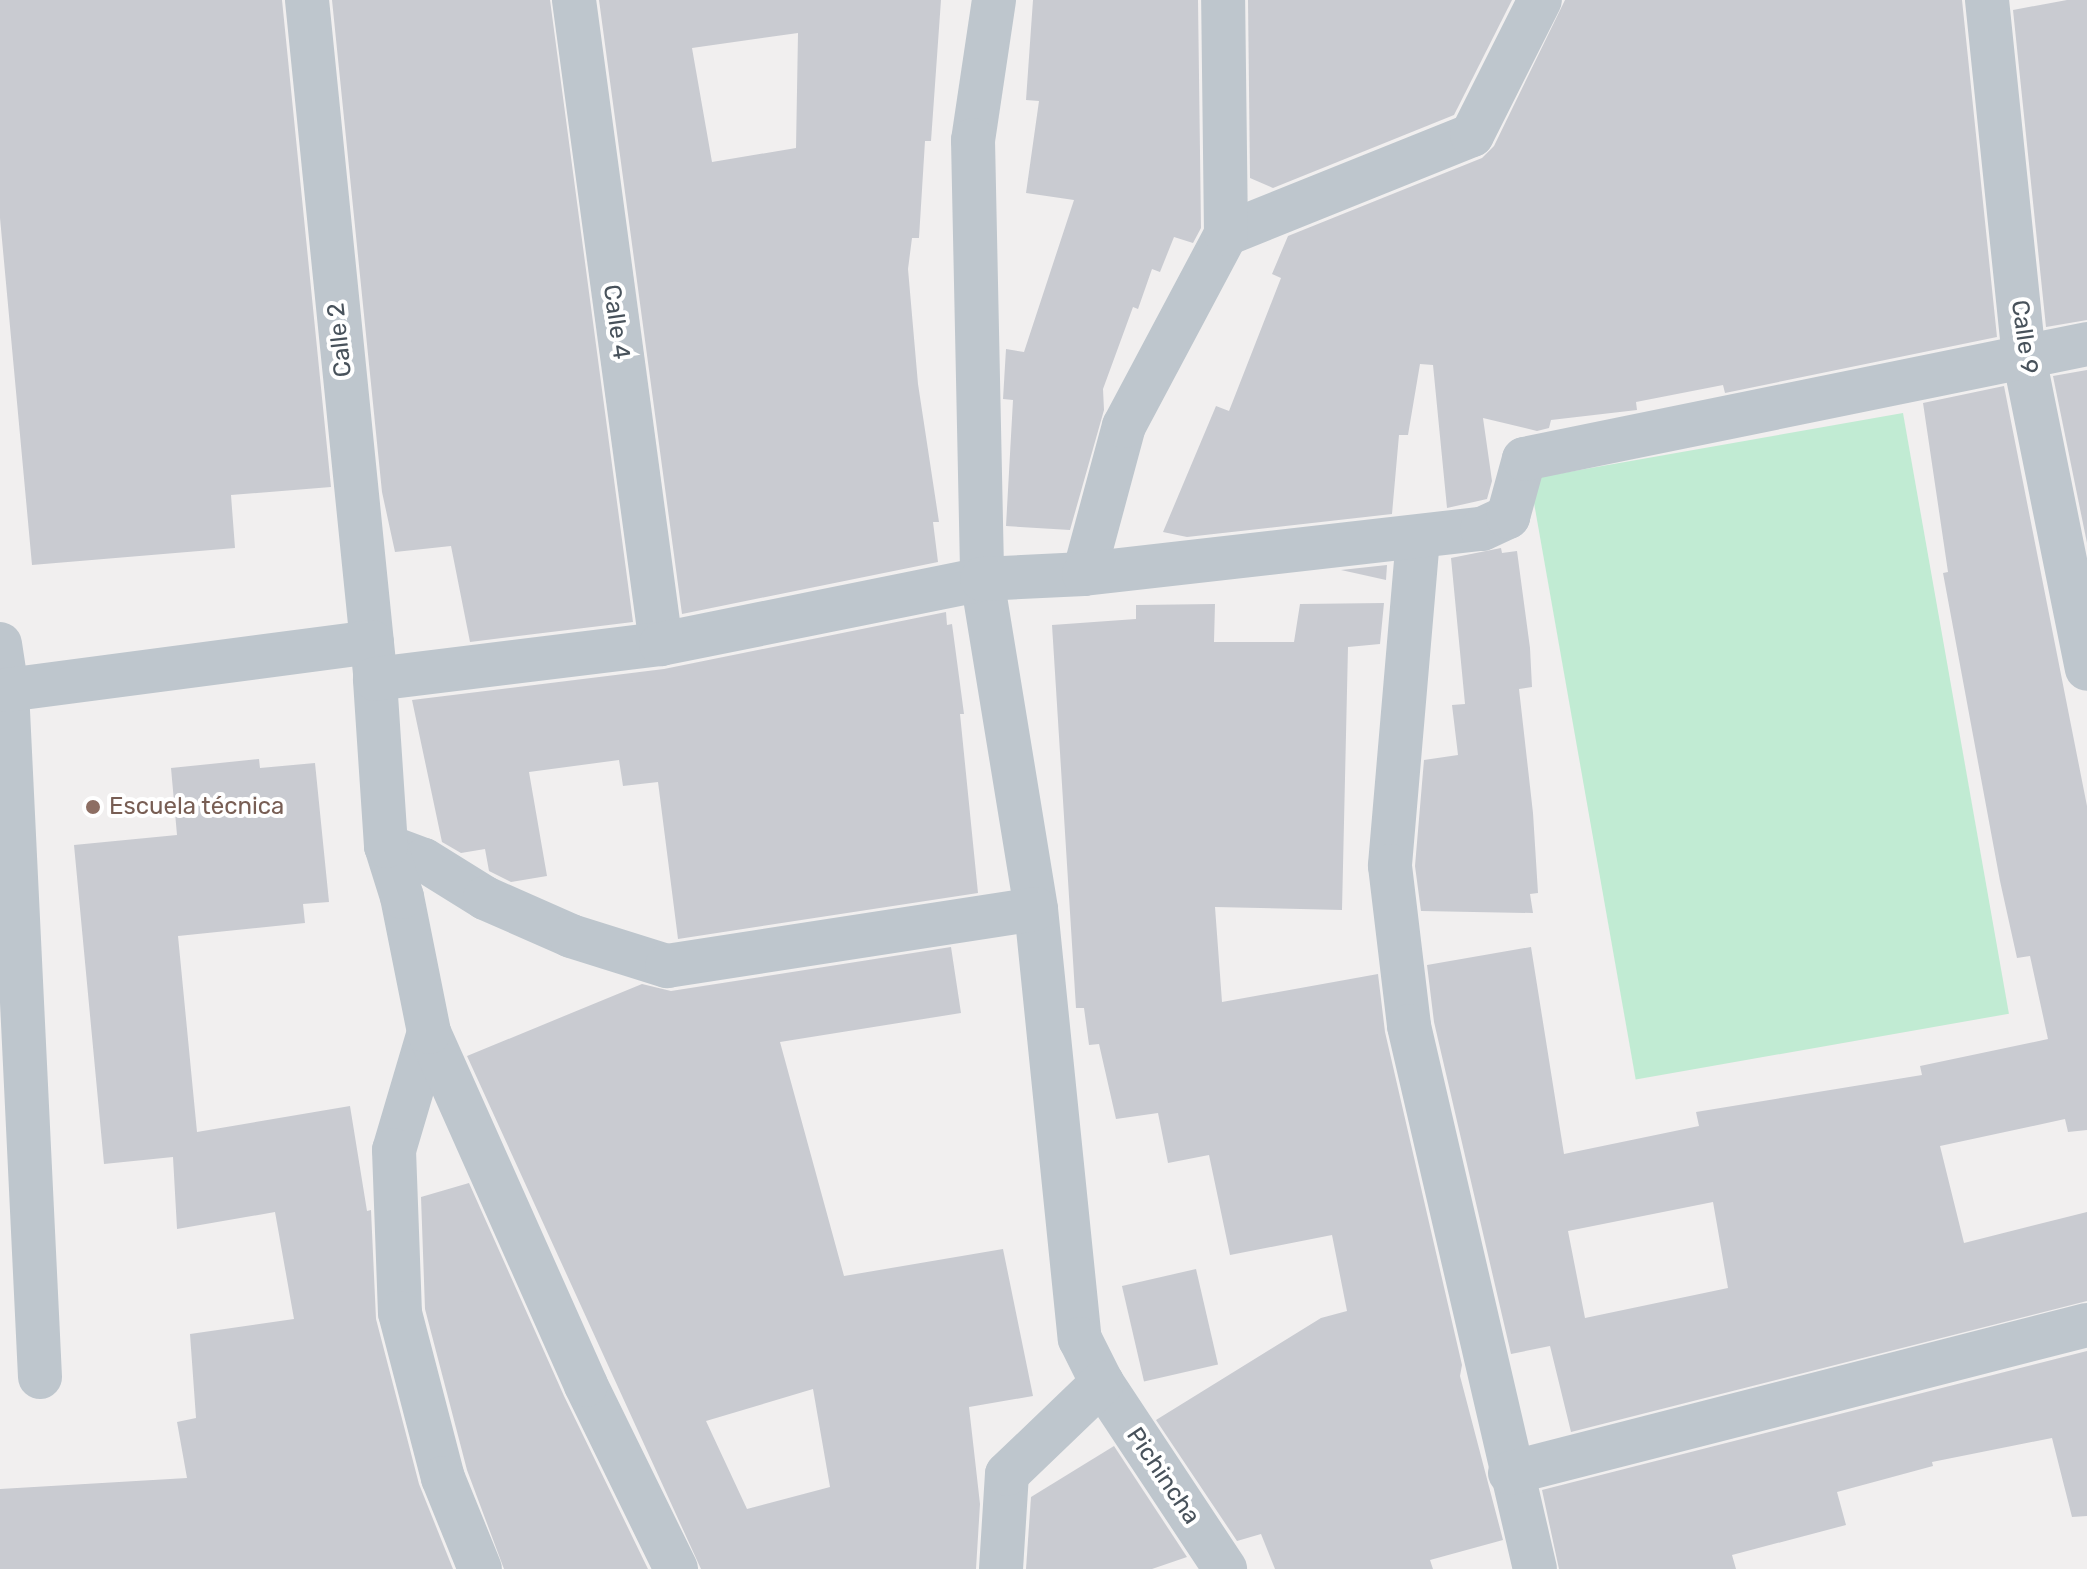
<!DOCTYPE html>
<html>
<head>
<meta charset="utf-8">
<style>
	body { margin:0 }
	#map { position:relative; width:2087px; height:1569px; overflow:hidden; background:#f1efef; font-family:Rubik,sans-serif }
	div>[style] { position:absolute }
	.green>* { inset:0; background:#c1ebd3; transform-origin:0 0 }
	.building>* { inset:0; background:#c9cbd1; transform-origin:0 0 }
	.minor>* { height:44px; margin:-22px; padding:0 22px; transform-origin:22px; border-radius:22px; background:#bec6cd }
	.dots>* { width:22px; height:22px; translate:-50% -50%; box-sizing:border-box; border:4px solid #fff; border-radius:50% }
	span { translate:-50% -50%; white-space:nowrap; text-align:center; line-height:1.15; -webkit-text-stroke:8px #fff; paint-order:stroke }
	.street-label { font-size:24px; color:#48525b }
	.education-label { font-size:24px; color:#785e54 }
	.left { translate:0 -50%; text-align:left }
</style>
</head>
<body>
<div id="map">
	<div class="green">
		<div style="left:1903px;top:413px;width:610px;height:379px;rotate:80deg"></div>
	</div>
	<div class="building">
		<div style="clip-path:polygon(0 0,282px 0,331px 487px,231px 495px,235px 548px,32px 565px,0 218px)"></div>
		<div style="clip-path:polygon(332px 0,550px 0,633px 622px,470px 642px,451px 546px,395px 552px,382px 492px)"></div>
		<div style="clip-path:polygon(evenodd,599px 0,941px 0,931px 141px,925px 141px,919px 238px,912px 238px,908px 269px,918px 384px,939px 522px,933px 522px,938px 562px,682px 614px,599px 0,798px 33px,796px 148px,712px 162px,692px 48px,798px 33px)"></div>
		<div style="clip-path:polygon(1033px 0,1198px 0,1201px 228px,1193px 243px,1174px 237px,1160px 272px,1152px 269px,1138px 309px,1133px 307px,1103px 389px,1104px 410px,1070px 530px,1006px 526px,1013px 400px,1003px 399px,1006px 349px,1024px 352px,1074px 200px,1026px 193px,1039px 101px,1026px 100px)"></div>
		<div style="clip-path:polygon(1248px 0,1512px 0,1454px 115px,1273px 188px,1250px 178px)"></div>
		<div style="clip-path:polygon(1565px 0,1962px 0,1997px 337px,1725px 393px,1723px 385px,1636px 402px,1637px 410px,1551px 420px,1549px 428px,1537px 431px,1483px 418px,1492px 481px,1487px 499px,1447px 508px,1433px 365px,1420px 364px,1408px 435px,1399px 435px,1392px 514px,1187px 537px,1163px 532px,1216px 406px,1229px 411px,1281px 278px,1272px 274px,1288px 236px,1482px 158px,1494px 146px)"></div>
		<div style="clip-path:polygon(2067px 0,2087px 0,2087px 320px,2046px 327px,2013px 10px)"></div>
		<div style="clip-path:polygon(2087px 370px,2087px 543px,2053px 376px)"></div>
		<div style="clip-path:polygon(evenodd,2004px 386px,2087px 806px,2087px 1130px,2068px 1132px,2065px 1119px,1940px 1146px,1964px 1243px,2087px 1212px,2087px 1301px,1571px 1432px,1550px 1346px,1511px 1354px,1434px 1022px,1427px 965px,1531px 947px,1564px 1154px,1699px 1126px,1696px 1112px,1922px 1075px,1920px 1066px,2048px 1039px,2030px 956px,2017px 958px,2000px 881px,1943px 573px,1948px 572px,1923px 403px,2004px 386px,1713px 1202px,1728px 1288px,1585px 1318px,1568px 1231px,1713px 1202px)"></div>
		<div style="clip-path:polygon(1501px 548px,1502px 553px,1517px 551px,1530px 648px,1532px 687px,1519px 689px,1533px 813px,1538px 893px,1530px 894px,1533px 913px,1421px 911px,1415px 866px,1424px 760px,1458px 755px,1452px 705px,1465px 704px,1451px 558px)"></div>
		<div style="clip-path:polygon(1387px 565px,1386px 580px,1341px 570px)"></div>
		<div style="clip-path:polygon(1384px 603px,1380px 644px,1348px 647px,1342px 910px,1215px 907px,1222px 1002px,1378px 974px,1385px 1032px,1462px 1365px,1460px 1376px,1503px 1540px,1430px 1560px,1433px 1569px,1275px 1569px,1261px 1534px,1237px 1541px,1156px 1420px,1321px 1318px,1347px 1311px,1332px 1235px,1230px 1255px,1209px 1155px,1168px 1163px,1158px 1113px,1116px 1119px,1099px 1044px,1089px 1045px,1084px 1008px,1076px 1008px,1052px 625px,1136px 619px,1136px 605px,1215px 604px,1214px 642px,1294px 642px,1300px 604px)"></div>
		<div style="clip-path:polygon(946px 612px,947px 625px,952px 624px,964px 714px,960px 714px,978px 893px,678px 939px,658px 782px,623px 786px,619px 760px,529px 772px,547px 876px,511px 882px,489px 871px,485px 849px,461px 853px,442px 842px,412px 700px,664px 669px)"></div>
		<div style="clip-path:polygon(259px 759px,260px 768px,315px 763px,329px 902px,303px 904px,305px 923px,178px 936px,197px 1132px,350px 1106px,367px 1211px,371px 1210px,376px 1319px,419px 1484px,453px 1569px,0 1569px,0 1489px,187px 1478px,177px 1422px,196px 1418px,190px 1334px,294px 1319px,275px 1212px,177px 1229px,173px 1157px,104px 1164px,74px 845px,177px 835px,171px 768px)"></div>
		<div style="clip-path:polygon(evenodd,951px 947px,961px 1013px,780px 1042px,844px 1276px,1003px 1249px,1033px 1396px,969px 1407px,980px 1504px,976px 1569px,701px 1569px,467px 1056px,642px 984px,671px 991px,951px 947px,813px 1389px,830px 1487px,747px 1509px,706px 1421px,813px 1389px)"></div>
		<div style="clip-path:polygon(469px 1183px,564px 1396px,648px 1569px,504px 1569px,467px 1470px,425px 1309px,421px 1197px)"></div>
		<div style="left:1196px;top:1269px;width:98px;height:76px;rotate:77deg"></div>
		<div style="clip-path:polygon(2087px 1351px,2087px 1516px,2072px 1517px,2052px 1438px,1932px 1462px,1933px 1466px,1837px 1492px,1846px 1525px,1732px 1555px,1736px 1569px,1559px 1569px,1542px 1490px)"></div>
		<div style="clip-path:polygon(1114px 1446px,1187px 1557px,1152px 1569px,1026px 1569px,1031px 1497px)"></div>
	</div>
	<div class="minor">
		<div style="left:307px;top:0;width:676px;rotate:84.23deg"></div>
		<div style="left:574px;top:0;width:650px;rotate:82.31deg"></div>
		<div style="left:994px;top:0;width:142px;rotate:98.5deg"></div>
		<div style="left:973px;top:140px;width:439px;rotate:88.8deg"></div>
		<div style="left:982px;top:579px;width:334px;rotate:80.7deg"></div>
		<div style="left:1036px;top:909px;width:432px;rotate:84.2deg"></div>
		<div style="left:1080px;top:1339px;width:49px;rotate:63.4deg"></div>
		<div style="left:1102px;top:1383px;width:223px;rotate:56.5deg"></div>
		<div style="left:1987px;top:0;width:359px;rotate:84.1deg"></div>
		<div style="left:2024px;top:357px;width:318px;rotate:78.6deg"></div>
		<div style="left:1226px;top:234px;width:265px;rotate:-21.9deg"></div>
		<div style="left:1472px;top:135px;width:151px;rotate:-63.3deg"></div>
		<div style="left:1418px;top:538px;width:329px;rotate:94.9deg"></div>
		<div style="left:1390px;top:866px;width:161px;rotate:83.2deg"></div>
		<div style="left:1409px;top:1026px;width:557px;rotate:76.94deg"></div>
		<div style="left:1084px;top:574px;width:153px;rotate:-74.9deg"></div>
		<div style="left:1124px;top:426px;width:217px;rotate:-62deg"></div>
		<div style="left:1226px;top:234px;width:234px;rotate:-90.7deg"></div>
		<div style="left:0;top:644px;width:47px;rotate:81.3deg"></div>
		<div style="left:386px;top:846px;width:40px;rotate:20.2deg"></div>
		<div style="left:424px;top:860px;width:72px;rotate:31.9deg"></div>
		<div style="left:485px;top:898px;width:94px;rotate:23.8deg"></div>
		<div style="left:571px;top:936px;width:101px;rotate:17.4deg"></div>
		<div style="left:667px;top:966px;width:373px;rotate:-8.8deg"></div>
		<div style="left:429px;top:1032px;width:123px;rotate:106.5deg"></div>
		<div style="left:394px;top:1150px;width:163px;rotate:87.9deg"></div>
		<div style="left:400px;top:1313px;width:171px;rotate:75.4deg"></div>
		<div style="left:443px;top:1478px;width:98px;rotate:67.9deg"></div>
		<div style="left:40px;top:1377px;width:688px;rotate:-92.75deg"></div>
		<div style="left:7px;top:690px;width:368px;rotate:-7.5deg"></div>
		<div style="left:1510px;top:1473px;width:596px;rotate:-14.39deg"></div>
		<div style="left:676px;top:1569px;width:205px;rotate:-116.1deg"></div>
		<div style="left:586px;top:1385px;width:386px;rotate:-114deg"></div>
		<div style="left:429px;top:1032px;width:138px;rotate:-101.3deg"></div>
		<div style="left:402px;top:897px;width:53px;rotate:-107.4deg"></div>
		<div style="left:386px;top:846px;width:167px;rotate:-93.8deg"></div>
		<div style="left:375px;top:679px;width:288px;rotate:-7deg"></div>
		<div style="left:661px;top:644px;width:328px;rotate:-11.4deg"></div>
		<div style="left:982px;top:579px;width:102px;rotate:-2.8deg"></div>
		<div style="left:1084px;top:574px;width:401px;rotate:-6.5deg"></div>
		<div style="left:1482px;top:529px;width:29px;rotate:-25deg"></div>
		<div style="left:1508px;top:517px;width:60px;rotate:-74.6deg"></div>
		<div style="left:1524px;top:459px;width:575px;rotate:-11.54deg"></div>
		<div style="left:1001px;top:1569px;width:95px;rotate:-86.4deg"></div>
		<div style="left:1007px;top:1474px;width:132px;rotate:-43.8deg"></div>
	</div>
	<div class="dots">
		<div style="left:93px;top:807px;background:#8d6e63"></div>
	</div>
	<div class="street-label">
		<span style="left:616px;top:322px;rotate:82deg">Calle 4</span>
		<span style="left:2024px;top:337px;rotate:82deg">Calle 9</span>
		<span style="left:340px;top:340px;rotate:-96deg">Calle 2</span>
		<span style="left:1163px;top:1476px;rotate:56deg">Pichincha</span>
	</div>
	<div class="education-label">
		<span class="left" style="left:109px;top:807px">Escuela técnica</span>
	</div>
</div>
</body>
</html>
